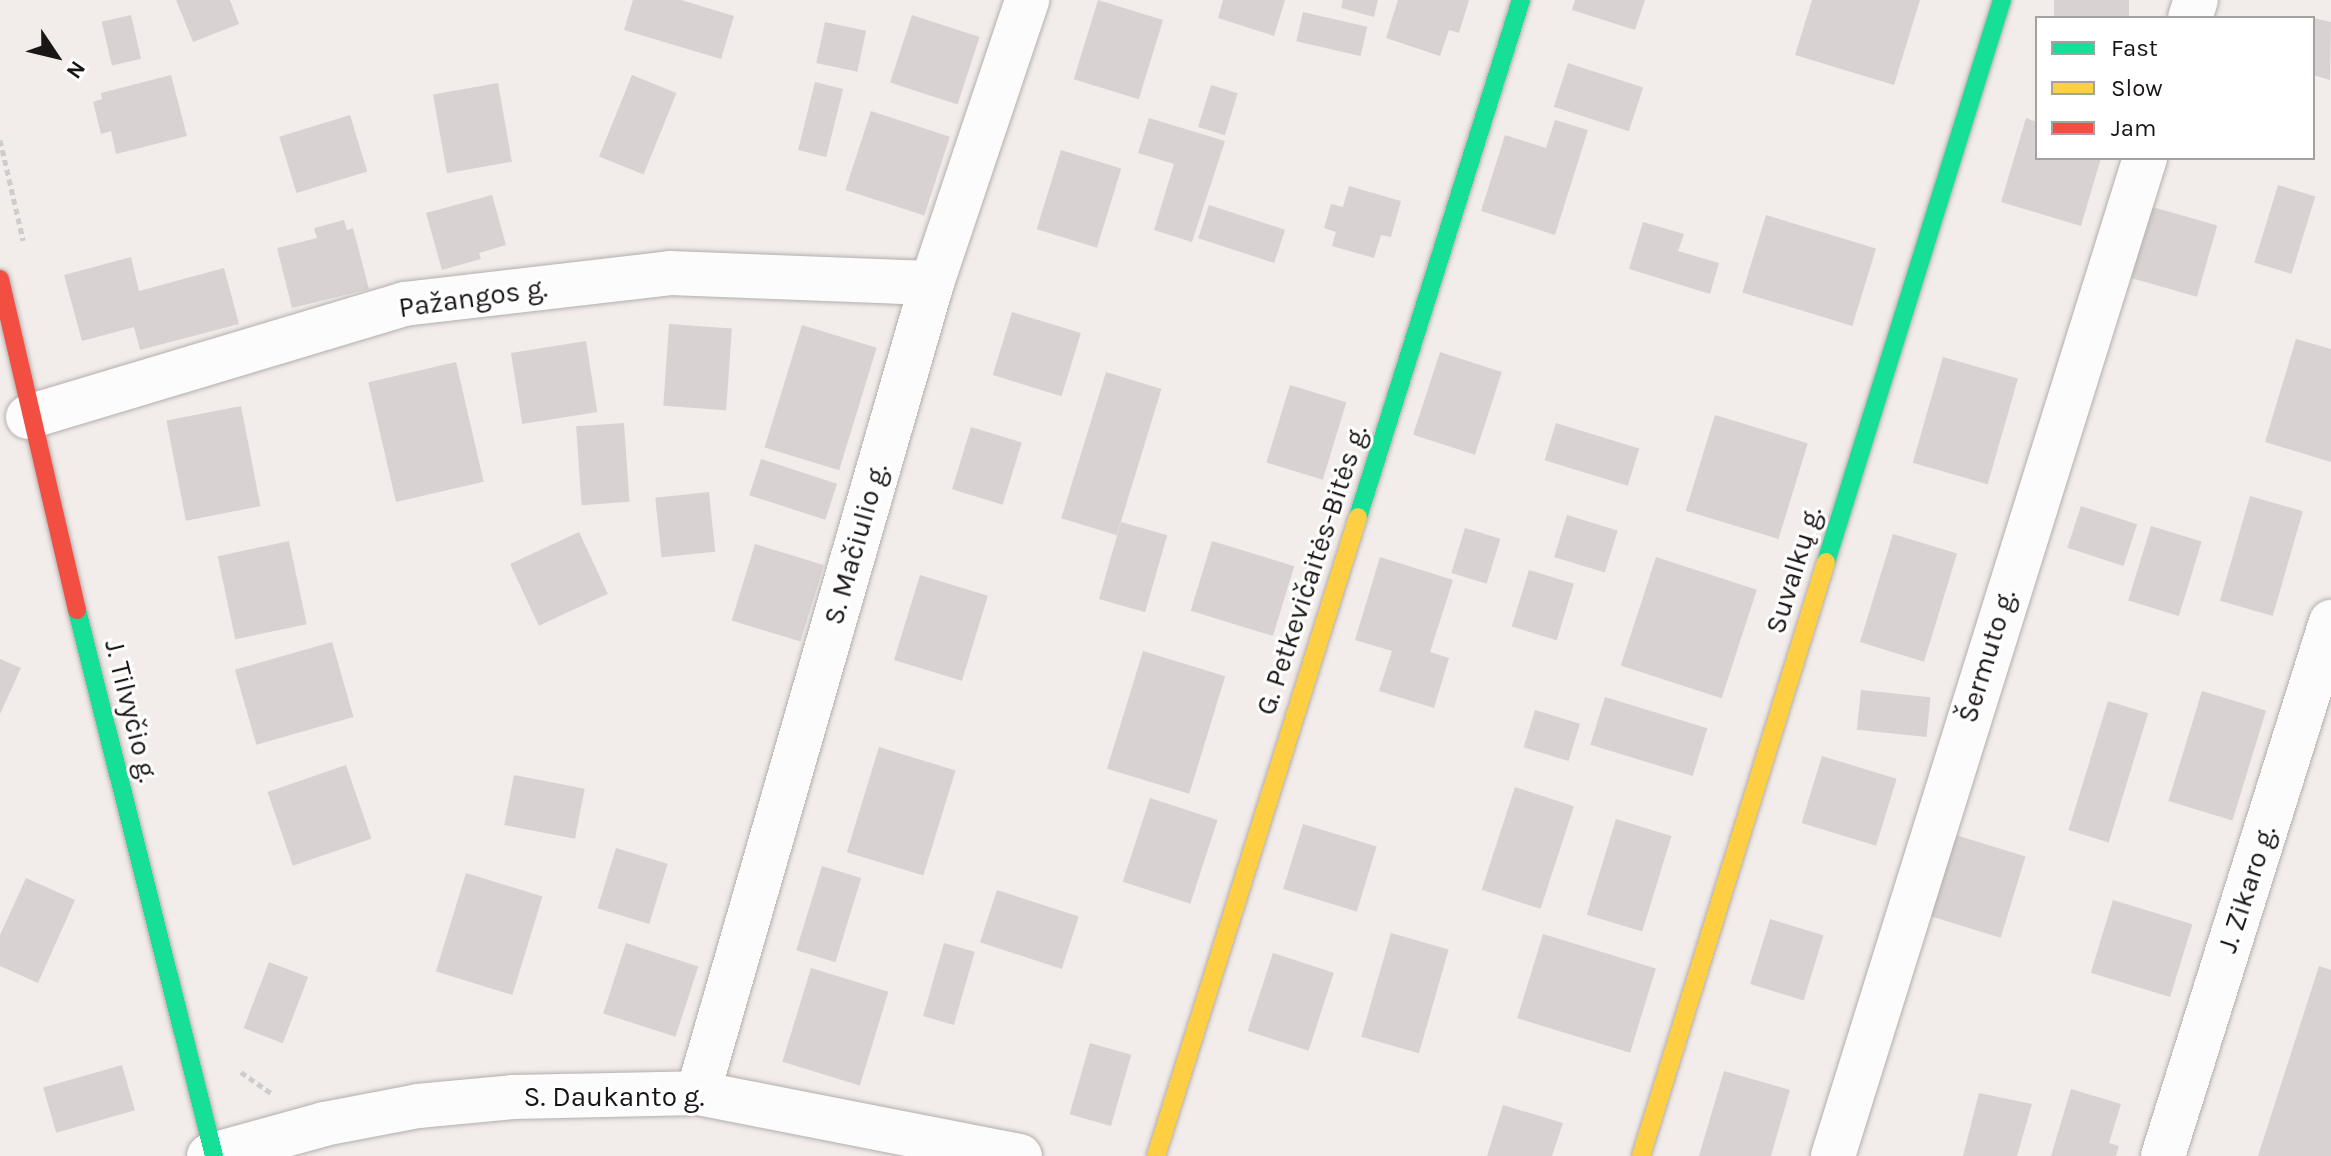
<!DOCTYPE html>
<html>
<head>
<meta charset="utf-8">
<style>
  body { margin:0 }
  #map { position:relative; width:2331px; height:1156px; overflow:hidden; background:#f2ecea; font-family:Karla,sans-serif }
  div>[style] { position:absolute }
  .building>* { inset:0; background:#d8d3d2; transform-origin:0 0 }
  .path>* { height:5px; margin-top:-2.5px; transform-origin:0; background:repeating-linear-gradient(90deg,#cecccc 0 6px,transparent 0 10px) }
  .roads { filter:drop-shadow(0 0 2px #b3afae) drop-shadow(0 0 2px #b3afae) }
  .street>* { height:44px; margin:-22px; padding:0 22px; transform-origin:22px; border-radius:22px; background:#fdfcfc }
  .fast>* { height:18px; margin:-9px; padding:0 9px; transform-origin:9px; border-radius:9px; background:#16e098 }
  .slow>* { height:18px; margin:-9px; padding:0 9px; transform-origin:9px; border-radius:9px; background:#ffcf43 }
  .jam>* { height:18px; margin:-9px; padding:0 9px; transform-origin:9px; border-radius:9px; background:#f24e42 }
  span { translate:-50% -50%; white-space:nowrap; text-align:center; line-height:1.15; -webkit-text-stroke:6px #fff; paint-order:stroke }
  .street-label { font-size:28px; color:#1a1615 }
  .legend { position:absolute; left:2035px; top:16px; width:280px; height:144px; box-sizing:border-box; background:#fff; border:2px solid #a3a2a1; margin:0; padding:10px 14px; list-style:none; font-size:24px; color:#1a1615 }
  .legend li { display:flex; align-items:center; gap:16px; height:40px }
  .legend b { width:40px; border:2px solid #a3a2a1 }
  .north { position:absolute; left:16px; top:16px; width:80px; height:80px; -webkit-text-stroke:6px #fff; paint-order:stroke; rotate:125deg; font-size:22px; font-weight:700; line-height:32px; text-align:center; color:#1a1615 }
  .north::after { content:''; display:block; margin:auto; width:28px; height:36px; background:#1a1615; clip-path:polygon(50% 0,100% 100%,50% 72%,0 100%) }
</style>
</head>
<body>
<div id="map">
  <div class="building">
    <div style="clip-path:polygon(176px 0,230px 0,239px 24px,193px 42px)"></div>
    <div style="clip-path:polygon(633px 0,681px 0,734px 16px,721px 59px,624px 30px)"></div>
    <div style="left:1098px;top:0;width:68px;height:83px;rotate:17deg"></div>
    <div style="clip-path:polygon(1223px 0,1285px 0,1274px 36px,1218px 18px)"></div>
    <div style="clip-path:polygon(1343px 0,1378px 0,1374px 17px,1341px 8px)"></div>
    <div style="clip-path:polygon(1398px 0,1469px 0,1459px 33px,1449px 30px,1440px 56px,1386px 38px)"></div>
    <div style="clip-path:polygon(1575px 0,1645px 0,1635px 30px,1572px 10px)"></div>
    <div style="clip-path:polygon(1812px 0,1920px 0,1894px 85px,1795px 55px)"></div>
    <div style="left:2054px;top:0;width:75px;height:19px"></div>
    <div style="left:1303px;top:12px;width:66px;height:30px;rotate:13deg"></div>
    <div style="left:131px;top:15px;width:45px;height:30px;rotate:77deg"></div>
    <div style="left:912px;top:15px;width:71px;height:71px;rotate:18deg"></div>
    <div style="clip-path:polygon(2313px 18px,2331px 22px,2330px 80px,2313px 75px)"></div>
    <div style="left:825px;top:22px;width:42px;height:42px;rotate:12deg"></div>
    <div style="left:1568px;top:63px;width:79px;height:46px;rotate:18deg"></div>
    <div style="clip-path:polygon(171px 75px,187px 136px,116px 154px,111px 131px,101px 134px,93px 102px,102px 99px,101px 93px)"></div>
    <div style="left:632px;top:75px;width:48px;height:88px;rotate:22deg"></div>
    <div style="left:815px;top:82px;width:29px;height:70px;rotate:14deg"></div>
    <div style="left:498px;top:83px;width:80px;height:66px;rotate:80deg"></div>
    <div style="left:1211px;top:85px;width:28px;height:44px;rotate:17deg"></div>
    <div style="left:871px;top:111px;width:83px;height:83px;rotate:18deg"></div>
    <div style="left:350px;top:115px;width:59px;height:74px;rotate:73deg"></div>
    <div style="clip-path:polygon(1149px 118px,1225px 141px,1192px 242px,1154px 230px,1174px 164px,1138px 153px)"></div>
    <div style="clip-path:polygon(2026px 118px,2037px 122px,2037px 158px,2101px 158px,2081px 226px,2001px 202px)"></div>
    <div style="clip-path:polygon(1555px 120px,1588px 130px,1555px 235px,1481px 211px,1505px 135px,1546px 148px)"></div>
    <div style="left:1061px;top:150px;width:63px;height:83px;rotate:17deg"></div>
    <div style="left:2278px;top:185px;width:39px;height:81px;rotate:17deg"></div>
    <div style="clip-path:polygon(1349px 186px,1401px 201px,1391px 237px,1381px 235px,1374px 258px,1332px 246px,1336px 232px,1324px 228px,1331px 204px,1343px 207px)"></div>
    <div style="clip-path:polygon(492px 195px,506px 245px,479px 253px,481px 259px,442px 270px,426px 213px)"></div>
    <div style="left:1209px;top:205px;width:80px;height:35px;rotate:18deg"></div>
    <div style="left:2149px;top:206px;width:71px;height:74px;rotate:16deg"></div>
    <div style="left:1766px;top:215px;width:115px;height:81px;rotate:17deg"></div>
    <div style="clip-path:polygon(344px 220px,347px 230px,353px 228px,369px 289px,292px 308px,277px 248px,317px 238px,314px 228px)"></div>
    <div style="clip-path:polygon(1643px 222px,1684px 234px,1678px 251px,1719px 263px,1710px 294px,1629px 269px)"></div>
    <div style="clip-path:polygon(131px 257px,139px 291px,224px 268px,239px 324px,140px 350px,134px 327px,82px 341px,64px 275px)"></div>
    <div style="left:1012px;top:312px;width:72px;height:66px;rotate:17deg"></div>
    <div style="left:669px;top:324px;width:63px;height:82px;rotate:4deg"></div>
    <div style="left:802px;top:325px;width:78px;height:128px;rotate:17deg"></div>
    <div style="clip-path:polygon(2296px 339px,2331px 349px,2331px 462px,2265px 442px)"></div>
    <div style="left:586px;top:341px;width:72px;height:76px;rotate:81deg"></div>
    <div style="left:1440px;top:352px;width:65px;height:87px;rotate:18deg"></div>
    <div style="left:1943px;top:357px;width:78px;height:110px;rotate:16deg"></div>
    <div style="left:456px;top:362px;width:123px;height:90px;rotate:77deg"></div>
    <div style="left:1106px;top:372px;width:58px;height:153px;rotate:17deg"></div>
    <div style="left:1290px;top:385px;width:59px;height:81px;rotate:17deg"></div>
    <div style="left:241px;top:406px;width:102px;height:76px;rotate:79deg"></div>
    <div style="left:1715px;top:415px;width:97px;height:100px;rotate:17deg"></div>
    <div style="left:624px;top:423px;width:79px;height:48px;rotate:86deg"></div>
    <div style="left:1556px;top:423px;width:87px;height:39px;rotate:17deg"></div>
    <div style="left:971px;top:427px;width:53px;height:65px;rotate:17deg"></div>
    <div style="left:761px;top:459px;width:80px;height:38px;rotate:18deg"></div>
    <div style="left:709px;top:492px;width:60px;height:54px;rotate:84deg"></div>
    <div style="left:2250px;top:496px;width:55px;height:109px;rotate:16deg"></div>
    <div style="left:2081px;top:506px;width:59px;height:44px;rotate:18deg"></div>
    <div style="left:1567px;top:515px;width:53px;height:44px;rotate:17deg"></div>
    <div style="left:1121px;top:522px;width:48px;height:80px;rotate:16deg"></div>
    <div style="left:2151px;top:526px;width:53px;height:78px;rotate:17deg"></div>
    <div style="left:1465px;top:528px;width:37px;height:47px;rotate:17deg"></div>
    <div style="left:579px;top:532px;width:68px;height:76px;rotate:65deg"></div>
    <div style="left:1893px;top:534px;width:67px;height:113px;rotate:17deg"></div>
    <div style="left:289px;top:541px;width:85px;height:73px;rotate:78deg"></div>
    <div style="left:1212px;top:541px;width:86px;height:73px;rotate:17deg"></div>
    <div style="left:755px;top:544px;width:72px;height:80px;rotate:17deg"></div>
    <div style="clip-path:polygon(1380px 557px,1453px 580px,1430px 652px,1449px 658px,1434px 708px,1379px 691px,1392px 651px,1355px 640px)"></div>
    <div style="left:1656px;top:557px;width:106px;height:114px;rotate:18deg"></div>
    <div style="left:1529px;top:570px;width:47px;height:59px;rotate:17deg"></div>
    <div style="left:920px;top:575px;width:71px;height:89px;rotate:17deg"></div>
    <div style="left:332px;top:642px;width:78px;height:101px;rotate:74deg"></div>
    <div style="left:1143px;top:651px;width:86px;height:123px;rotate:17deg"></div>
    <div style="clip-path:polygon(0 659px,21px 668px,0 714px)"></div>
    <div style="left:1861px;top:690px;width:70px;height:40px;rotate:6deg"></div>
    <div style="left:2202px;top:691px;width:67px;height:115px;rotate:17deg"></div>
    <div style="left:1605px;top:697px;width:107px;height:50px;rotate:17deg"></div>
    <div style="left:2108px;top:701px;width:42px;height:135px;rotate:17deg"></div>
    <div style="left:1535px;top:710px;width:47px;height:39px;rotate:17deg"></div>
    <div style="left:879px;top:747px;width:80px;height:110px;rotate:17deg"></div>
    <div style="left:1822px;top:756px;width:78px;height:70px;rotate:17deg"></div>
    <div style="left:346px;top:765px;width:78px;height:83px;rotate:71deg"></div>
    <div style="left:514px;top:775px;width:72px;height:51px;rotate:11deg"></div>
    <div style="left:1515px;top:787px;width:62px;height:108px;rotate:18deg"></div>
    <div style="left:1150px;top:798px;width:71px;height:88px;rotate:18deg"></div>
    <div style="left:1616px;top:819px;width:58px;height:100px;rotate:17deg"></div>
    <div style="left:1303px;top:824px;width:77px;height:68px;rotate:17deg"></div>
    <div style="left:1949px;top:833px;width:80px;height:85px;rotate:17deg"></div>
    <div style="left:616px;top:848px;width:54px;height:63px;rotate:17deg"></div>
    <div style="left:822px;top:866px;width:41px;height:88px;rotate:17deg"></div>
    <div style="left:466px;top:873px;width:80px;height:103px;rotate:17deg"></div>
    <div style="clip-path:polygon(26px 878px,75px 900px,38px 983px,0 966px,0 935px)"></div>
    <div style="left:997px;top:890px;width:86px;height:55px;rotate:18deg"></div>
    <div style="left:2113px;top:900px;width:83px;height:76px;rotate:17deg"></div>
    <div style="left:1770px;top:919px;width:56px;height:68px;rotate:17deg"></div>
    <div style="left:1391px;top:933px;width:60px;height:108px;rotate:16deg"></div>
    <div style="left:1543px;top:934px;width:118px;height:88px;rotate:17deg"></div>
    <div style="left:626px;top:943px;width:76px;height:74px;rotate:18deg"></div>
    <div style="left:944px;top:943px;width:32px;height:76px;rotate:16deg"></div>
    <div style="left:1273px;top:953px;width:64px;height:82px;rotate:18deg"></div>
    <div style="left:269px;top:962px;width:42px;height:71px;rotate:21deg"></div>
    <div style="clip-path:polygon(2319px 966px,2331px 970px,2331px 1156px,2258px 1156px)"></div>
    <div style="left:811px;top:968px;width:81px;height:98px;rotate:17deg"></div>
    <div style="left:1090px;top:1043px;width:43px;height:74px;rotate:16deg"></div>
    <div style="left:122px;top:1065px;width:47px;height:82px;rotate:74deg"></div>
    <div style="clip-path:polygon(1724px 1071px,1790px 1090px,1771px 1156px,1699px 1156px)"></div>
    <div style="clip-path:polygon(2071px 1089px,2121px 1104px,2109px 1143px,2119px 1146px,2116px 1156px,2051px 1156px)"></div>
    <div style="clip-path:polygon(1979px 1093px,2032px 1104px,2017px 1156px,1963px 1156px)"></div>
    <div style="clip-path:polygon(1503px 1105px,1563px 1123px,1552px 1156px,1487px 1156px)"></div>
  </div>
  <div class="path">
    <div style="left:0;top:140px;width:103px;rotate:77deg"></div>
    <div style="left:241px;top:1072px;width:37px;rotate:35deg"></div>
  </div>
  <div class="roads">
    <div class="street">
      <div style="left:2190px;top:18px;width:19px;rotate:-72deg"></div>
      <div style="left:28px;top:417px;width:393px;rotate:-16.7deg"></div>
      <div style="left:404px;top:304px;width:268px;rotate:-6.6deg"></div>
      <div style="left:670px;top:273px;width:262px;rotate:2.2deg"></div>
      <div style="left:698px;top:1093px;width:843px;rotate:-73.89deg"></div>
      <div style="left:932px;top:283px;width:299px;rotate:-71.4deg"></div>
      <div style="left:209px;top:1156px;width:119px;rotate:-15.5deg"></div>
      <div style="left:324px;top:1124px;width:96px;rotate:-10.8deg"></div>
      <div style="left:418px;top:1106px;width:95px;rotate:-5.4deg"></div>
      <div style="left:513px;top:1097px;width:185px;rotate:-1.2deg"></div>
      <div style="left:698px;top:1093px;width:328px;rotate:11.1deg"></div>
      <div style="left:1833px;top:1156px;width:1046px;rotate:-72.64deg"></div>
      <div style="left:2163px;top:1156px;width:560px;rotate:-72.54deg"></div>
    </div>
    <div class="fast">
      <div style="left:1358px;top:517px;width:542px;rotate:-72.5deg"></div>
      <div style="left:1826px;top:562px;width:589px;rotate:-72.61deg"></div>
      <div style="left:77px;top:610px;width:563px;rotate:75.91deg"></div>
    </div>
    <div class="slow">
      <div style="left:1156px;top:1156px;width:670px;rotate:-72.46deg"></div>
      <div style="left:1641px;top:1156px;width:622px;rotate:-72.7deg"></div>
    </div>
    <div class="jam">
      <div style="left:0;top:279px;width:340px;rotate:76.9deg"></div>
    </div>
  </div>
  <div class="street-label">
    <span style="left:473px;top:298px;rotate:-8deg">Pažangos g.</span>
    <span style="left:856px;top:544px;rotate:-74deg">S. Mačiulio g.</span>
    <span style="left:1312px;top:570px;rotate:-72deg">G. Petkevičaitės-Bitės g.</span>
    <span style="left:1794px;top:570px;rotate:-73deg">Suvalkų g.</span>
    <span style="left:1987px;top:656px;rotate:-73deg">Šermuto g.</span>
    <span style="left:131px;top:711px;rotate:76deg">J. Tilvyčio g.</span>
    <span style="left:2247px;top:889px;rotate:-72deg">J. Zikaro g.</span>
    <span style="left:614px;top:1097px">S. Daukanto g.</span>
  </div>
  <ul class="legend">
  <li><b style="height:10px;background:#16e098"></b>Fast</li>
  <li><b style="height:10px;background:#ffcf43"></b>Slow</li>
  <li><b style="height:10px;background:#f24e42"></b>Jam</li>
  </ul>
  <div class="north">N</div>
</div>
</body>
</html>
